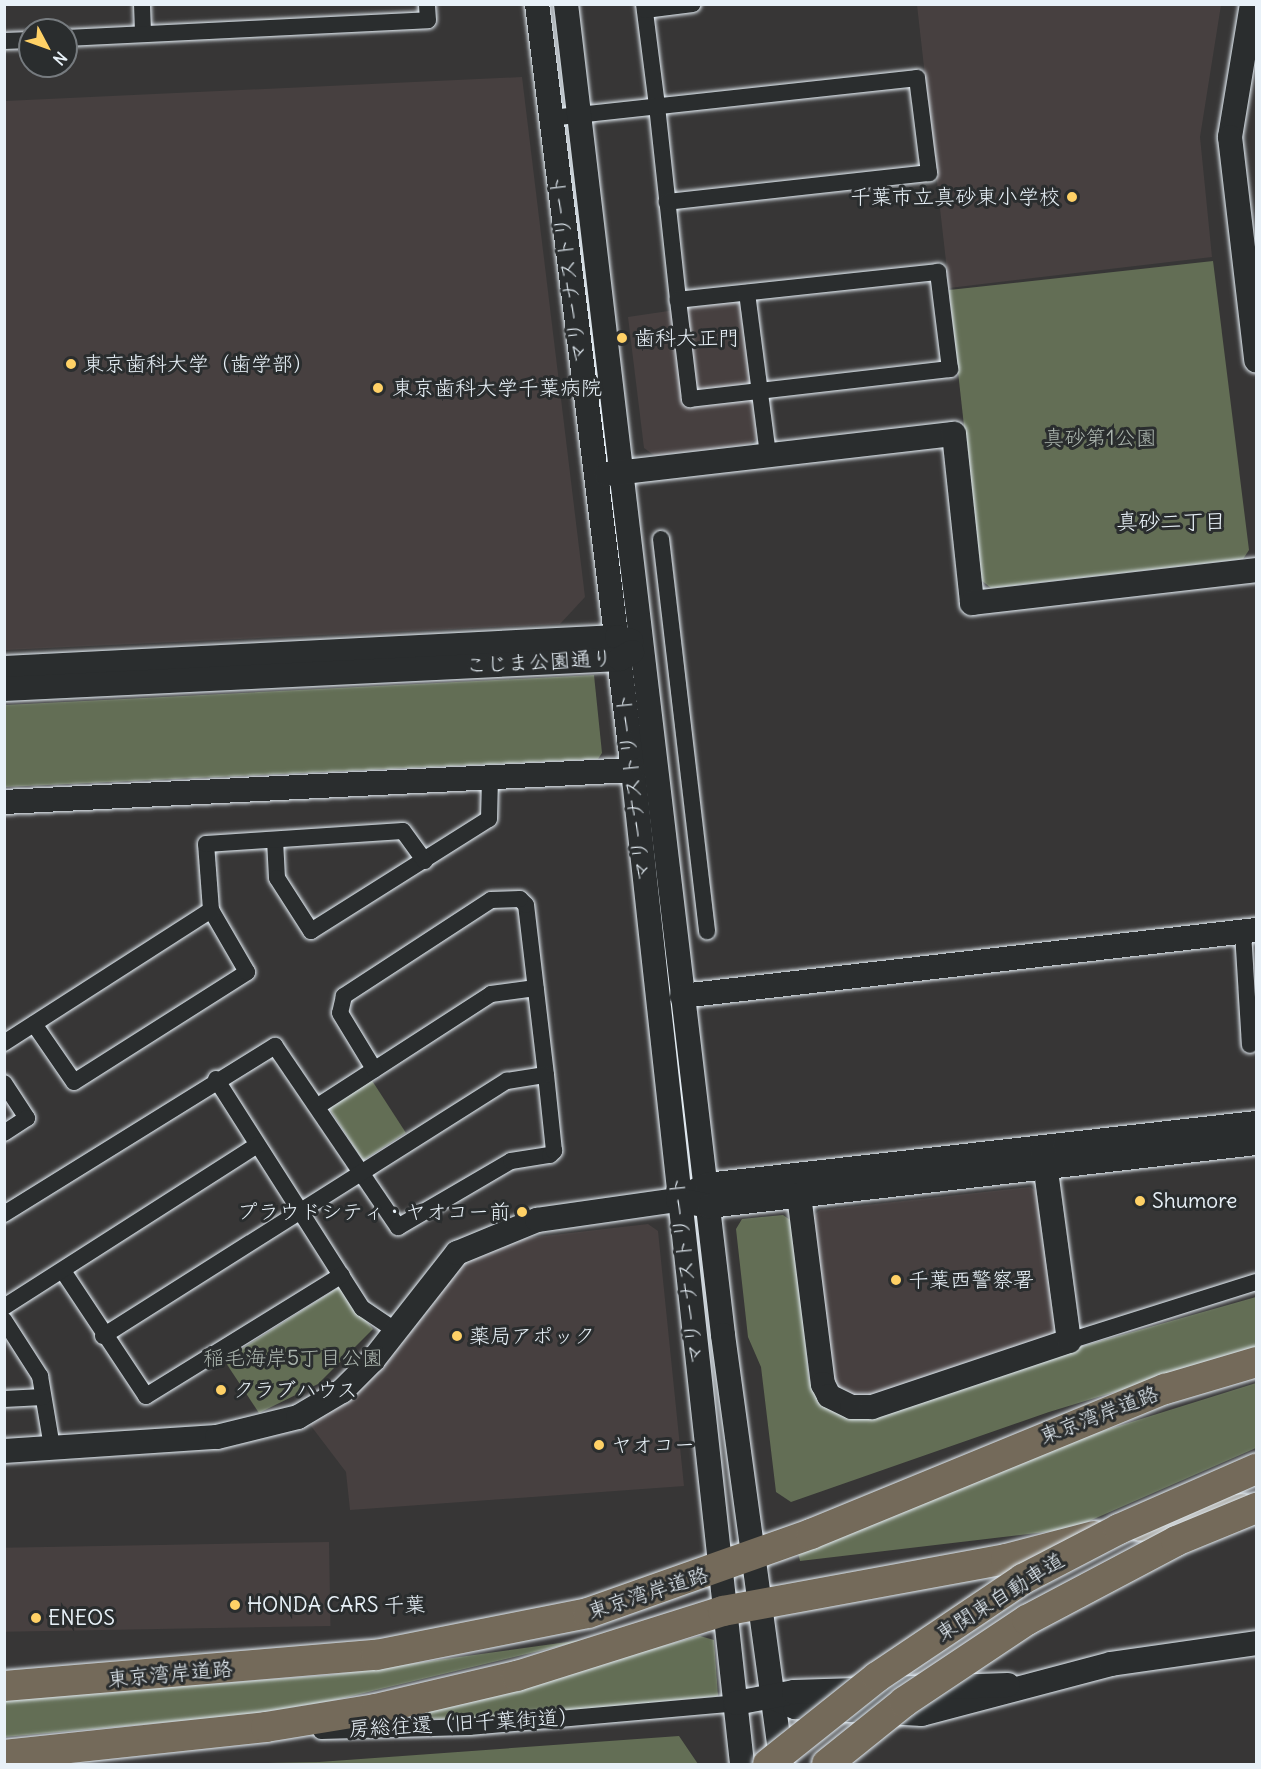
<!DOCTYPE html>
<html>
<head>
<meta charset="utf-8">
<style>
  body { margin:0 }
  #map { position:relative; width:1261px; height:1769px; overflow:hidden; background:#373636; font-family:Delius,"Klee One",sans-serif }
  div>[style] { position:absolute }
  .built>* { inset:0; background:#474040; transform-origin:0 0 }
  .green>* { inset:0; background:#636e55; transform-origin:0 0 }
  .roads { filter:drop-shadow(0 0 2px #e8f1f8) drop-shadow(0 0 2px #e8f1f8) }
  .street>* { height:16px; margin:-8px; padding:0 8px; transform-origin:8px; border-radius:8px; background:#2a2d2e }
  .secondary>* { height:24px; margin:-12px; padding:0 12px; transform-origin:12px; border-radius:12px; background:#2a2d2e }
  .highway>* { height:30px; margin:-15px; padding:0 15px; transform-origin:15px; border-radius:15px; background:#746a5a }
  .bridges { filter:drop-shadow(0 0 2px #e8f1f8) drop-shadow(0 0 2px #e8f1f8) }
  .highway-bridge>* { height:30px; margin:-15px; padding:0 15px; transform-origin:15px; border-radius:15px; background:#746a5a }
  .dots>* { width:16px; height:16px; translate:-50% -50%; box-sizing:border-box; border:3px solid #2a2d2e; border-radius:50% }
  span { translate:-50% -50%; white-space:nowrap; text-align:center; line-height:1.15; -webkit-text-stroke:6px #2a2d2e; paint-order:stroke }
  .poi-label { font-size:21px; color:#e8f1f8 }
  .right { translate:-100% -50%; text-align:right }
  .left { translate:0 -50%; text-align:left }
  .street-label { font-size:21px; color:#e8f1f8 }
  .park-label { font-size:21px; color:#acb6af }
  .neighbourhood-label { font-size:22px; color:#e8f1f8 }
  .frame { position:absolute; inset:0; border:6px solid #e8f1f8; pointer-events:none }
  .north { position:absolute; left:18px; top:18px; width:60px; height:60px; box-sizing:border-box; background:#2a2d2e; border:2px solid #767b7f; border-radius:50%; rotate:131deg; font-size:16px; font-weight:700; line-height:24px; text-align:center; color:#e8f1f8 }
  .north::after { content:''; display:block; margin:auto; width:21px; height:27px; background:#ffd166; clip-path:polygon(50% 0,100% 100%,50% 72%,0 100%) }
</style>
</head>
<body>
<div id="map">
  <div class="built">
    <div style="clip-path:polygon(917px 5px,1221px 5px,1200px 137px,1212px 257px,949px 288px)"></div>
    <div style="clip-path:polygon(522px 77px,585px 597px,560px 624px,5px 650px,5px 101px)"></div>
    <div style="clip-path:polygon(736px 301px,741px 306px,757px 438px,750px 444px,655px 456px,644px 448px,628px 317px)"></div>
    <div style="clip-path:polygon(1030px 1187px,1040px 1193px,1056px 1326px,1049px 1338px,879px 1396px,857px 1398px,843px 1391px,832px 1378px,810px 1219px,820px 1210px)"></div>
    <div style="clip-path:polygon(648px 1224px,658px 1231px,684px 1486px,350px 1510px,346px 1472px,308px 1422px,456px 1267px,509px 1240px)"></div>
    <div style="left:329px;top:1542px;width:84px;height:325px;rotate:89deg"></div>
  </div>
  <div class="green">
    <div style="clip-path:polygon(1213px 261px,1249px 550px,1243px 559px,991px 588px,981px 580px,949px 290px)"></div>
    <div style="clip-path:polygon(594px 675px,602px 753px,598px 759px,5px 787px,5px 705px)"></div>
    <div style="left:371px;top:1079px;width:64px;height:51px;rotate:57deg"></div>
    <div style="clip-path:polygon(783px 1215px,793px 1222px,809px 1379px,831px 1406px,1072px 1349px,1256px 1297px,1256px 1349px,1049px 1412px,791px 1502px,776px 1492px,761px 1367px,748px 1337px,736px 1229px,742px 1219px)"></div>
    <div style="clip-path:polygon(339px 1287px,373px 1329px,318px 1384px,259px 1413px,224px 1360px)"></div>
    <div style="clip-path:polygon(1256px 1383px,1256px 1448px,1071px 1529px,800px 1561px,798px 1553px,1077px 1439px)"></div>
    <div style="clip-path:polygon(700px 1636px,714px 1640px,718px 1696px,481px 1720px,413px 1718px,414px 1711px)"></div>
    <div style="clip-path:polygon(589px 1639px,331px 1701px,246px 1715px,5px 1737px,5px 1699px,329px 1675px)"></div>
    <div style="clip-path:polygon(679px 1736px,698px 1764px,212px 1764px,319px 1762px)"></div>
  </div>
  <div class="roads">
    <div class="street">
      <div style="left:142px;top:4px;width:30px;rotate:88deg"></div>
      <div style="left:644px;top:4px;width:103px;rotate:82.7deg"></div>
      <div style="left:657px;top:106px;width:195px;rotate:83.8deg"></div>
      <div style="left:678px;top:300px;width:100px;rotate:83.1deg"></div>
      <div style="left:690px;top:399px;width:262px;rotate:-6.6deg"></div>
      <div style="left:950px;top:369px;width:98px;rotate:-97.1deg"></div>
      <div style="left:938px;top:272px;width:262px;rotate:173.9deg"></div>
      <div style="left:645px;top:10px;width:48px;rotate:-7.1deg"></div>
      <div style="left:66px;top:38px;width:362px;rotate:-2.8deg"></div>
      <div style="left:428px;top:20px;width:16px;rotate:-94deg"></div>
      <div style="left:4px;top:41px;width:26px;rotate:-2deg"></div>
      <div style="left:550px;top:118px;width:369px;rotate:-6.2deg"></div>
      <div style="left:917px;top:78px;width:96px;rotate:82.8deg"></div>
      <div style="left:929px;top:173px;width:264px;rotate:173.7deg"></div>
      <div style="left:747px;top:293px;width:163px;rotate:82.6deg"></div>
      <div style="left:661px;top:539px;width:395px;rotate:83.3deg"></div>
      <div style="left:275px;top:840px;width:38px;rotate:87deg"></div>
      <div style="left:277px;top:878px;width:63px;rotate:57.3deg"></div>
      <div style="left:311px;top:931px;width:210px;rotate:-32.2deg"></div>
      <div style="left:489px;top:819px;width:42px;rotate:-88.6deg"></div>
      <div style="left:1243px;top:932px;width:113px;rotate:86.5deg"></div>
      <div style="left:34px;top:1024px;width:70px;rotate:55.4deg"></div>
      <div style="left:74px;top:1082px;width:205px;rotate:-32.4deg"></div>
      <div style="left:247px;top:972px;width:72px;rotate:-120.1deg"></div>
      <div style="left:211px;top:910px;width:66px;rotate:-94.3deg"></div>
      <div style="left:206px;top:844px;width:197px;rotate:-3.8deg"></div>
      <div style="left:403px;top:831px;width:37px;rotate:54deg"></div>
      <div style="left:4px;top:1043px;width:246px;rotate:-32.7deg"></div>
      <div style="left:216px;top:1079px;width:272px;rotate:57.5deg"></div>
      <div style="left:362px;top:1308px;width:37px;rotate:34deg"></div>
      <div style="left:4px;top:1083px;width:42px;rotate:56.7deg"></div>
      <div style="left:27px;top:1118px;width:27px;rotate:147deg"></div>
      <div style="left:318px;top:1106px;width:206px;rotate:-32.9deg"></div>
      <div style="left:491px;top:994px;width:45px;rotate:-7.6deg"></div>
      <div style="left:4px;top:1214px;width:319px;rotate:-31.8deg"></div>
      <div style="left:275px;top:1046px;width:219px;rotate:55.8deg"></div>
      <div style="left:398px;top:1227px;width:131px;rotate:-30.3deg"></div>
      <div style="left:511px;top:1161px;width:39px;rotate:-9deg"></div>
      <div style="left:550px;top:1155px;width:6px;rotate:-45deg"></div>
      <div style="left:554px;top:1151px;width:76px;rotate:-96deg"></div>
      <div style="left:546px;top:1075px;width:171px;rotate:-96.7deg"></div>
      <div style="left:526px;top:905px;width:8px;rotate:-135deg"></div>
      <div style="left:520px;top:899px;width:29px;rotate:178deg"></div>
      <div style="left:491px;top:900px;width:176px;rotate:146.9deg"></div>
      <div style="left:344px;top:996px;width:17px;rotate:103deg"></div>
      <div style="left:340px;top:1013px;width:66px;rotate:58.7deg"></div>
      <div style="left:63px;top:1271px;width:150px;rotate:56.4deg"></div>
      <div style="left:146px;top:1396px;width:230px;rotate:-31.7deg"></div>
      <div style="left:4px;top:1307px;width:300px;rotate:-32.6deg"></div>
      <div style="left:4px;top:1320px;width:67px;rotate:57.3deg"></div>
      <div style="left:40px;top:1376px;width:72px;rotate:80.4deg"></div>
      <div style="left:103px;top:1336px;width:478px;rotate:-32.3deg"></div>
      <div style="left:507px;top:1081px;width:39px;rotate:-9deg"></div>
      <div style="left:1069px;top:1341px;width:196px;rotate:-17.5deg"></div>
      <div style="left:4px;top:1399px;width:39px;rotate:-3deg"></div>
      <div style="left:321px;top:1731px;width:148px;rotate:-1.5deg"></div>
      <div style="left:469px;top:1727px;width:268px;rotate:-5.1deg"></div>
    </div>
    <div class="secondary">
      <div style="left:537px;top:4px;width:772px;rotate:82.86deg"></div>
      <div style="left:633px;top:770px;width:1000px;rotate:83.74deg"></div>
      <div style="left:566px;top:4px;width:1340px;rotate:83.27deg"></div>
      <div style="left:723px;top:1335px;width:433px;rotate:82.2deg"></div>
      <div style="left:1252px;top:4px;width:135px;rotate:99.4deg"></div>
      <div style="left:1230px;top:137px;width:225px;rotate:83.3deg"></div>
      <div style="left:607px;top:474px;width:349px;rotate:-6.6deg"></div>
      <div style="left:954px;top:434px;width:170px;rotate:83.9deg"></div>
      <div style="left:972px;top:603px;width:286px;rotate:-6.6deg"></div>
      <div style="left:4px;top:668px;width:614px;rotate:-2.9deg"></div>
      <div style="left:617px;top:637px;width:15px;rotate:16deg"></div>
      <div style="left:4px;top:689px;width:617px;rotate:-2.79deg"></div>
      <div style="left:620px;top:659px;width:14px;rotate:-30deg"></div>
      <div style="left:4px;top:802px;width:630px;rotate:-2.91deg"></div>
      <div style="left:682px;top:996px;width:578px;rotate:-6.56deg"></div>
      <div style="left:693px;top:1192px;width:16px;rotate:-27deg"></div>
      <div style="left:707px;top:1185px;width:552px;rotate:-6.44deg"></div>
      <div style="left:799px;top:1195px;width:191px;rotate:82.8deg"></div>
      <div style="left:823px;top:1384px;width:13px;rotate:63deg"></div>
      <div style="left:829px;top:1396px;width:25px;rotate:26deg"></div>
      <div style="left:852px;top:1407px;width:20px"></div>
      <div style="left:872px;top:1407px;width:208px;rotate:-18.5deg"></div>
      <div style="left:1069px;top:1341px;width:195px;rotate:-97.7deg"></div>
      <div style="left:4px;top:1451px;width:213px;rotate:-3.8deg"></div>
      <div style="left:217px;top:1437px;width:83px;rotate:-13.9deg"></div>
      <div style="left:298px;top:1417px;width:51px;rotate:-30.6deg"></div>
      <div style="left:342px;top:1391px;width:44px;rotate:-45deg"></div>
      <div style="left:373px;top:1360px;width:136px;rotate:-51.9deg"></div>
      <div style="left:457px;top:1253px;width:87px;rotate:-22.4deg"></div>
      <div style="left:537px;top:1220px;width:142px;rotate:-8.1deg"></div>
      <div style="left:678px;top:1200px;width:32px;rotate:11deg"></div>
      <div style="left:709px;top:1206px;width:551px;rotate:-6.57deg"></div>
      <div style="left:776px;top:1699px;width:21px;rotate:23deg"></div>
      <div style="left:795px;top:1707px;width:127px;rotate:3.2deg"></div>
      <div style="left:922px;top:1714px;width:196px;rotate:-14.8deg"></div>
      <div style="left:1111px;top:1664px;width:147px;rotate:-8.2deg"></div>
      <div style="left:736px;top:1703px;width:59px;rotate:-10.7deg"></div>
      <div style="left:794px;top:1692px;width:214px;rotate:-1.9deg"></div>
    </div>
    <div class="highway">
      <div style="left:1141px;top:1526px;width:102px;rotate:-9.6deg"></div>
      <div style="left:4px;top:1686px;width:373px;rotate:-4.8deg"></div>
      <div style="left:376px;top:1655px;width:216px;rotate:-11.2deg"></div>
      <div style="left:588px;top:1613px;width:237px;rotate:-19.5deg"></div>
      <div style="left:811px;top:1534px;width:383px;rotate:-22.3deg"></div>
      <div style="left:1165px;top:1389px;width:95px;rotate:-16.5deg"></div>
      <div style="left:4px;top:1755px;width:263px;rotate:-6.1deg"></div>
      <div style="left:266px;top:1727px;width:111px;rotate:-9.3deg"></div>
      <div style="left:376px;top:1709px;width:145px;rotate:-13.2deg"></div>
      <div style="left:517px;top:1676px;width:216px;rotate:-17.5deg"></div>
      <div style="left:723px;top:1611px;width:288px;rotate:-10.4deg"></div>
      <div style="left:1006px;top:1559px;width:91px;rotate:-14.6deg"></div>
    </div>
  </div>
  <div class="bridges">
    <div class="highway-bridge">
      <div style="left:768px;top:1764px;width:139px;rotate:-38.6deg"></div>
      <div style="left:877px;top:1677px;width:176px;rotate:-33.9deg"></div>
      <div style="left:1023px;top:1579px;width:108px;rotate:-27.5deg"></div>
      <div style="left:1119px;top:1529px;width:150px;rotate:-23.7deg"></div>
      <div style="left:827px;top:1764px;width:99px;rotate:-38.8deg"></div>
      <div style="left:904px;top:1702px;width:148px;rotate:-33.7deg"></div>
      <div style="left:1027px;top:1620px;width:169px;rotate:-27.9deg"></div>
      <div style="left:1176px;top:1541px;width:87px;rotate:-22.4deg"></div>
    </div>
  </div>
  <div class="dots">
    <div style="left:1072px;top:197px;background:#ffd166"></div>
    <div style="left:622px;top:338px;background:#ffd166"></div>
    <div style="left:71px;top:364px;background:#ffd166"></div>
    <div style="left:378px;top:388px;background:#ffd166"></div>
    <div style="left:1140px;top:1201px;background:#ffd166"></div>
    <div style="left:522px;top:1212px;background:#ffd166"></div>
    <div style="left:896px;top:1280px;background:#ffd166"></div>
    <div style="left:457px;top:1336px;background:#ffd166"></div>
    <div style="left:221px;top:1390px;background:#ffd166"></div>
    <div style="left:599px;top:1445px;background:#ffd166"></div>
    <div style="left:235px;top:1605px;background:#ffd166"></div>
    <div style="left:36px;top:1618px;background:#ffd166"></div>
  </div>
  <div class="poi-label">
    <span class="right" style="left:1060px;top:197px">千葉市立真砂東小学校</span>
    <span class="left" style="left:634px;top:338px">歯科大正門</span>
    <span class="left" style="left:83px;top:364px">東京歯科大学（歯学部）</span>
    <span class="left" style="left:392px;top:388px">東京歯科大学千葉病院</span>
    <span class="left" style="left:1152px;top:1201px">Shumore</span>
    <span class="right" style="left:510px;top:1212px">プラウドシティ・ヤオコー前</span>
    <span class="left" style="left:908px;top:1280px">千葉西警察署</span>
    <span class="left" style="left:469px;top:1336px">薬局アポック</span>
    <span class="left" style="left:233px;top:1390px">クラブハウス</span>
    <span class="left" style="left:611px;top:1445px">ヤオコー</span>
    <span class="left" style="left:247px;top:1605px">HONDA CARS 千葉</span>
    <span class="left" style="left:48px;top:1618px">ENEOS</span>
  </div>
  <div class="street-label">
    <span style="left:568px;top:269px;rotate:-97deg">マリーナストリート</span>
    <span style="left:539px;top:662px;rotate:-3deg">こじま公園通り</span>
    <span style="left:633px;top:787px;rotate:-96deg">マリーナストリート</span>
    <span style="left:686px;top:1270px;rotate:-96deg">マリーナストリート</span>
    <span style="left:1099px;top:1415px;rotate:-21deg">東京湾岸道路</span>
    <span style="left:648px;top:1593px;rotate:-18deg">東京湾岸道路</span>
    <span style="left:1000px;top:1597px;rotate:-32deg">東関東自動車道</span>
    <span style="left:170px;top:1674px;rotate:-5deg">東京湾岸道路</span>
    <span style="left:464px;top:1723px;rotate:-3deg">房総往還（旧千葉街道）</span>
  </div>
  <div class="park-label">
    <span style="left:1100px;top:438px">真砂第1公園</span>
    <span style="left:293px;top:1358px">稲毛海岸5丁目公園</span>
  </div>
  <div class="neighbourhood-label">
    <span style="left:1171px;top:522px">真砂二丁目</span>
  </div>
  <div class="frame"></div>
  <div class="north">N</div>
</div>
</body>
</html>
